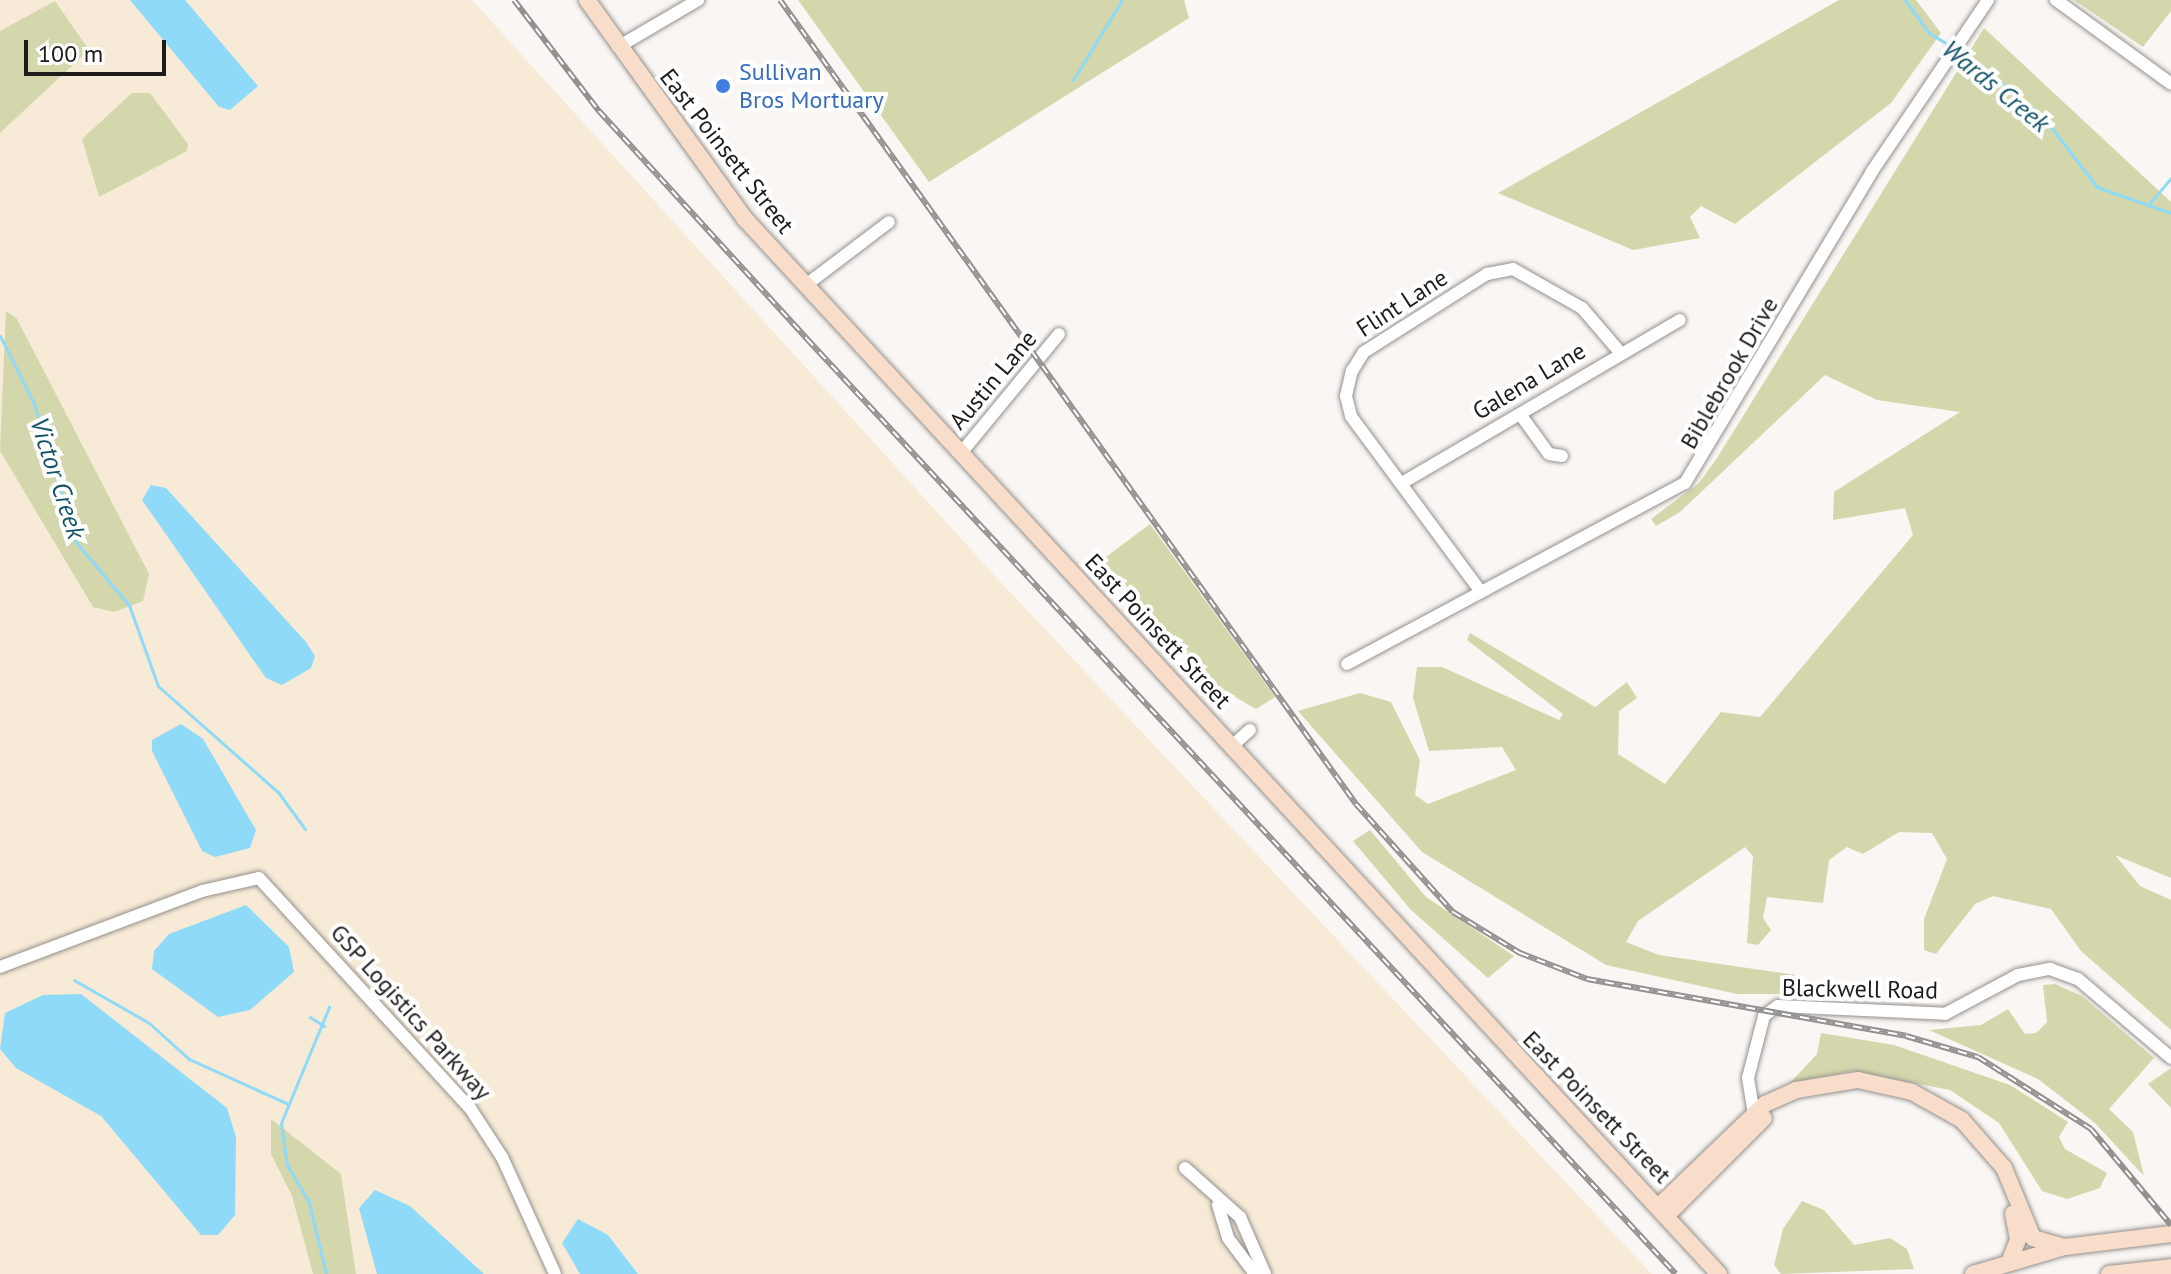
<!DOCTYPE html>
<html>
<head>
<meta charset="utf-8">
<style>
  body { margin:0 }
  #map { position:relative; width:2171px; height:1274px; overflow:hidden; background:#faf6f3; font-family:"PT Sans",sans-serif }
  div>[style] { position:absolute }
  .industrial>* { inset:0; background:#f7ebd7 }
  .green>* { inset:0; background:#d4d7ac }
  .water>* { inset:0; background:#8edaf8 }
  .stream>* { height:3px; margin:-1.5px; padding:0 1.5px; transform-origin:1.5px; border-radius:1.5px; background:#8edaf8 }
  .roads { filter:drop-shadow(0 0 2px #94908d) drop-shadow(0 0 2px #94908d) }
  .minor>* { height:12px; margin:-6px; padding:0 6px; transform-origin:6px; border-radius:6px; background:#fff }
  .major>* { height:16px; margin:-8px; padding:0 8px; transform-origin:8px; border-radius:8px; background:#f8deca }
  .rail>* { height:6px; margin-top:-3px; transform-origin:0; background:repeating-linear-gradient(90deg,#fff 0 9px,#93908e 0 18px); box-sizing:border-box; border-block:2px solid #93908e }
  .dots>* { width:22px; height:22px; translate:-50% -50%; box-sizing:border-box; border:4px solid #fff; border-radius:50% }
  span { translate:-50% -50%; white-space:nowrap; text-align:center; line-height:1.15; -webkit-text-stroke:8px #fff; paint-order:stroke }
  .shop-label { font-size:24px; color:#366cbe }
  .left { translate:0 -50%; text-align:left }
  .street-label { font-size:24px; color:#1e1c1b }
  .water-label { font-size:26px; color:#135267; font-style:italic }
  .scale { position:absolute; left:24px; top:40px; width:142px; height:36px; box-sizing:border-box; border:4px solid #1e1c1b; border-top:0; padding-left:10px; font-size:24px; line-height:28px; white-space:nowrap; color:#1e1c1b; -webkit-text-stroke:6px #fff; paint-order:stroke }
</style>
</head>
<body>
<div id="map">
  <div class="industrial">
    <div style="clip-path:polygon(0 0,472px 0,996px 577px,1652px 1274px,0 1274px)"></div>
  </div>
  <div class="green">
    <div style="clip-path:polygon(798px 0,1184px 0,1189px 18px,929px 182px)"></div>
    <div style="clip-path:polygon(1839px 0,1916px 0,1941px 33px,1891px 103px,1735px 224px,1701px 206px,1690px 217px,1700px 238px,1633px 250px,1498px 193px)"></div>
    <div style="clip-path:polygon(2074px 0,2171px 0,2171px 11px,2143px 47px)"></div>
    <div style="clip-path:polygon(55px 1px,89px 50px,0 133px,0 31px)"></div>
    <div style="clip-path:polygon(1984px 28px,2171px 202px,2171px 878px,2115px 855px,2140px 886px,2171px 900px,2171px 1030px,2081px 951px,2051px 909px,1993px 896px,1975px 904px,1936px 954px,1924px 950px,1924px 919px,1947px 859px,1932px 833px,1899px 832px,1863px 854px,1847px 847px,1829px 860px,1823px 903px,1767px 897px,1763px 918px,1771px 930px,1758px 945px,1747px 943px,1753px 856px,1745px 847px,1638px 921px,1626px 942px,1659px 955px,1796px 975px,1794px 994px,1737px 994px,1606px 965px,1422px 852px,1298px 711px,1360px 693px,1391px 702px,1420px 760px,1415px 795px,1428px 804px,1516px 770px,1502px 747px,1429px 751px,1413px 698px,1417px 667px,1442px 667px,1559px 720px,1563px 714px,1467px 640px,1470px 633px,1595px 707px,1627px 682px,1637px 698px,1619px 711px,1618px 754px,1665px 784px,1721px 712px,1760px 717px,1913px 535px,1905px 508px,1833px 520px,1834px 492px,1960px 412px,1877px 400px,1825px 375px,1680px 512px,1656px 526px,1651px 519px,1699px 483px,1717px 458px)"></div>
    <div style="clip-path:polygon(132px 93px,150px 93px,188px 144px,187px 151px,99px 197px,82px 139px)"></div>
    <div style="clip-path:polygon(6px 311px,17px 319px,149px 574px,143px 601px,114px 612px,93px 607px,0 451px)"></div>
    <div style="clip-path:polygon(1150px 524px,1275px 697px,1256px 709px,1213px 684px,1102px 560px)"></div>
    <div style="clip-path:polygon(1370px 830px,1426px 897px,1514px 956px,1488px 978px,1411px 910px,1353px 841px)"></div>
    <div style="clip-path:polygon(2055px 984px,2082px 996px,2154px 1058px,2109px 1109px,2133px 1132px,2144px 1176px,2095px 1123px,2038px 1079px,1929px 1030px,1981px 1025px,2008px 1009px,2025px 1034px,2036px 1033px,2047px 1022px,2043px 985px)"></div>
    <div style="clip-path:polygon(1821px 1033px,1894px 1045px,2010px 1085px,2068px 1122px,2059px 1137px,2065px 1149px,2107px 1173px,2100px 1188px,2067px 1199px,2042px 1191px,1999px 1123px,1950px 1090px,1852px 1071px,1790px 1083px,1817px 1054px)"></div>
    <div style="clip-path:polygon(2171px 1068px,2171px 1108px,2148px 1084px)"></div>
    <div style="clip-path:polygon(271px 1119px,341px 1174px,356px 1274px,313px 1274px,292px 1196px,271px 1154px)"></div>
    <div style="clip-path:polygon(1802px 1201px,1824px 1210px,1854px 1245px,1890px 1238px,1907px 1249px,1914px 1269px,1781px 1274px,1774px 1265px,1783px 1229px)"></div>
  </div>
  <div class="water">
    <div style="clip-path:polygon(130px 0,185px 0,258px 86px,230px 110px,219px 107px)"></div>
    <div style="clip-path:polygon(151px 485px,166px 488px,306px 642px,315px 656px,311px 668px,282px 685px,266px 678px,142px 500px)"></div>
    <div style="clip-path:polygon(181px 724px,203px 739px,256px 830px,250px 848px,215px 857px,202px 851px,152px 751px,152px 740px)"></div>
    <div style="clip-path:polygon(246px 905px,289px 947px,294px 972px,250px 1010px,218px 1017px,152px 969px,154px 951px,169px 934px)"></div>
    <div style="clip-path:polygon(81px 994px,227px 1108px,236px 1137px,235px 1215px,218px 1235px,201px 1235px,101px 1116px,16px 1068px,0 1049px,5px 1013px,43px 995px)"></div>
    <div style="clip-path:polygon(375px 1190px,410px 1206px,484px 1274px,377px 1274px,359px 1208px)"></div>
    <div style="clip-path:polygon(578px 1219px,608px 1235px,638px 1274px,580px 1274px,562px 1243px)"></div>
  </div>
  <div class="stream">
    <div style="left:1905px;top:0;width:41px;rotate:54deg"></div>
    <div style="left:1929px;top:33px;width:26px;rotate:31deg"></div>
    <div style="left:1958px;top:49px;width:110px;rotate:38.7deg"></div>
    <div style="left:2044px;top:118px;width:87px;rotate:52.5deg"></div>
    <div style="left:2097px;top:187px;width:78px;rotate:19.4deg"></div>
    <div style="left:1073px;top:80px;width:94px;rotate:-58.5deg"></div>
    <div style="left:2149px;top:204px;width:34px;rotate:-50deg"></div>
    <div style="left:0;top:336px;width:76px;rotate:63.4deg"></div>
    <div style="left:34px;top:404px;width:143px;rotate:73.3deg"></div>
    <div style="left:75px;top:541px;width:84px;rotate:49.8deg"></div>
    <div style="left:129px;top:605px;width:86px;rotate:70.3deg"></div>
    <div style="left:158px;top:686px;width:160px;rotate:41.5deg"></div>
    <div style="left:278px;top:792px;width:46px;rotate:53.9deg"></div>
    <div style="left:74px;top:980px;width:86px;rotate:29.8deg"></div>
    <div style="left:149px;top:1023px;width:54px;rotate:42deg"></div>
    <div style="left:189px;top:1059px;width:107px;rotate:24.4deg"></div>
    <div style="left:310px;top:1017px;width:17px;rotate:33deg"></div>
    <div style="left:326px;top:1274px;width:74px;rotate:-103.3deg"></div>
    <div style="left:309px;top:1202px;width:43px;rotate:-120.7deg"></div>
    <div style="left:287px;top:1165px;width:42px;rotate:-98.1deg"></div>
    <div style="left:281px;top:1123px;width:126px;rotate:-67.5deg"></div>
  </div>
  <div class="roads">
    <div class="minor">
      <div style="left:2056px;top:0;width:142px;rotate:36.1deg"></div>
      <div style="left:618px;top:47px;width:93px;rotate:-30.4deg"></div>
      <div style="left:806px;top:285px;width:104px;rotate:-37.2deg"></div>
      <div style="left:1520px;top:414px;width:49px;rotate:54.1deg"></div>
      <div style="left:1549px;top:454px;width:13px;rotate:9deg"></div>
      <div style="left:961px;top:453px;width:154px;rotate:-50.5deg"></div>
      <div style="left:1402px;top:483px;width:322px;rotate:-30.4deg"></div>
      <div style="left:1481px;top:592px;width:219px;rotate:-126.5deg"></div>
      <div style="left:1351px;top:416px;width:21px;rotate:-104deg"></div>
      <div style="left:1346px;top:396px;width:26px;rotate:-77deg"></div>
      <div style="left:1352px;top:371px;width:22px;rotate:-58deg"></div>
      <div style="left:1364px;top:352px;width:146px;rotate:-32.4deg"></div>
      <div style="left:1487px;top:274px;width:26px;rotate:-11deg"></div>
      <div style="left:1513px;top:269px;width:79px;rotate:29.5deg"></div>
      <div style="left:1582px;top:308px;width:57px;rotate:49.3deg"></div>
      <div style="left:1347px;top:664px;width:383px;rotate:-28.2deg"></div>
      <div style="left:1685px;top:483px;width:362px;rotate:-59deg"></div>
      <div style="left:1871px;top:173px;width:209px;rotate:-55.9deg"></div>
      <div style="left:1232px;top:746px;width:24px;rotate:-42deg"></div>
      <div style="left:0;top:967px;width:216px;rotate:-20.6deg"></div>
      <div style="left:202px;top:891px;width:58px;rotate:-12.8deg"></div>
      <div style="left:259px;top:878px;width:312px;rotate:47.5deg"></div>
      <div style="left:470px;top:1108px;width:59px;rotate:56.9deg"></div>
      <div style="left:502px;top:1157px;width:128px;rotate:65.6deg"></div>
      <div style="left:1755px;top:1120px;width:43px;rotate:-99.5deg"></div>
      <div style="left:1748px;top:1078px;width:64px;rotate:-75.5deg"></div>
      <div style="left:1764px;top:1016px;width:17px;rotate:-36deg"></div>
      <div style="left:1778px;top:1006px;width:167px;rotate:2.7deg"></div>
      <div style="left:1945px;top:1014px;width:83px;rotate:-28.1deg"></div>
      <div style="left:2018px;top:975px;width:33px;rotate:-11deg"></div>
      <div style="left:2050px;top:969px;width:30px;rotate:20deg"></div>
      <div style="left:2078px;top:979px;width:122px;rotate:40.3deg"></div>
      <div style="left:1185px;top:1168px;width:74px;rotate:41.7deg"></div>
      <div style="left:1240px;top:1217px;width:62px;rotate:66.3deg"></div>
      <div style="left:1218px;top:1205px;width:34px;rotate:73deg"></div>
      <div style="left:1228px;top:1238px;width:45px;rotate:53.1deg"></div>
    </div>
    <div class="major">
      <div style="left:587px;top:0;width:270px;rotate:54.2deg"></div>
      <div style="left:745px;top:219px;width:1436px;rotate:47.29deg"></div>
      <div style="left:1658px;top:1207px;width:149px;rotate:-43.9deg"></div>
      <div style="left:1765px;top:1104px;width:34px;rotate:-24deg"></div>
      <div style="left:1796px;top:1090px;width:63px;rotate:-9.2deg"></div>
      <div style="left:1858px;top:1080px;width:55px;rotate:12.5deg"></div>
      <div style="left:1912px;top:1092px;width:57px;rotate:29.2deg"></div>
      <div style="left:1962px;top:1120px;width:64px;rotate:48.8deg"></div>
      <div style="left:2004px;top:1168px;width:76px;rotate:67.5deg"></div>
      <div style="left:2033px;top:1238px;width:33px;rotate:16deg"></div>
      <div style="left:1667px;top:1215px;width:137px;rotate:-45deg"></div>
      <div style="left:2009px;top:1263px;width:26px;rotate:-69deg"></div>
      <div style="left:2018px;top:1239px;width:26px;rotate:-101deg"></div>
      <div style="left:1973px;top:1274px;width:96px;rotate:-16.4deg"></div>
      <div style="left:2065px;top:1247px;width:107px;rotate:-7deg"></div>
      <div style="left:2109px;top:1274px;width:62px;rotate:-6.4deg"></div>
    </div>
  </div>
  <div class="rail">
    <div style="left:514px;top:0;width:140px;rotate:52.6deg"></div>
    <div style="left:599px;top:111px;width:309px;rotate:47.6deg"></div>
    <div style="left:807px;top:339px;width:1276px;rotate:47.1deg"></div>
    <div style="left:780px;top:0;width:989px;rotate:54.38deg"></div>
    <div style="left:1356px;top:804px;width:145px;rotate:48.1deg"></div>
    <div style="left:1453px;top:912px;width:79px;rotate:31.5deg"></div>
    <div style="left:1520px;top:953px;width:72px;rotate:21.2deg"></div>
    <div style="left:1587px;top:979px;width:324px;rotate:10.1deg"></div>
    <div style="left:1906px;top:1036px;width:75px;rotate:16.3deg"></div>
    <div style="left:1978px;top:1057px;width:134px;rotate:32.5deg"></div>
    <div style="left:2091px;top:1129px;width:125px;rotate:50.2deg"></div>
  </div>
  <div class="dots">
    <div style="left:723px;top:86px;background:#3f7fe0"></div>
  </div>
  <div class="shop-label">
    <span class="left" style="left:739px;top:86px">Sullivan<br>Bros Mortuary</span>
  </div>
  <div class="street-label">
    <span style="left:727px;top:151px;rotate:52deg">East Poinsett Street</span>
    <span style="left:1402px;top:303px;rotate:-33deg">Flint Lane</span>
    <span style="left:1729px;top:373px;rotate:-60deg">Biblebrook Drive</span>
    <span style="left:993px;top:380px;rotate:-50deg">Austin Lane</span>
    <span style="left:1529px;top:381px;rotate:-31deg">Galena Lane</span>
    <span style="left:1158px;top:631px;rotate:47deg">East Poinsett Street</span>
    <span style="left:1860px;top:989px;rotate:1deg">Blackwell Road</span>
    <span style="left:411px;top:1012px;rotate:48deg">GSP Logistics Parkway</span>
    <span style="left:1597px;top:1107px;rotate:46deg">East Poinsett Street</span>
  </div>
  <div class="water-label">
    <span style="left:1996px;top:86px;rotate:39deg">Wards Creek</span>
    <span style="left:58px;top:478px;rotate:72deg">Victor Creek</span>
  </div>
  <div class="scale">100 m</div>
</div>
</body>
</html>
